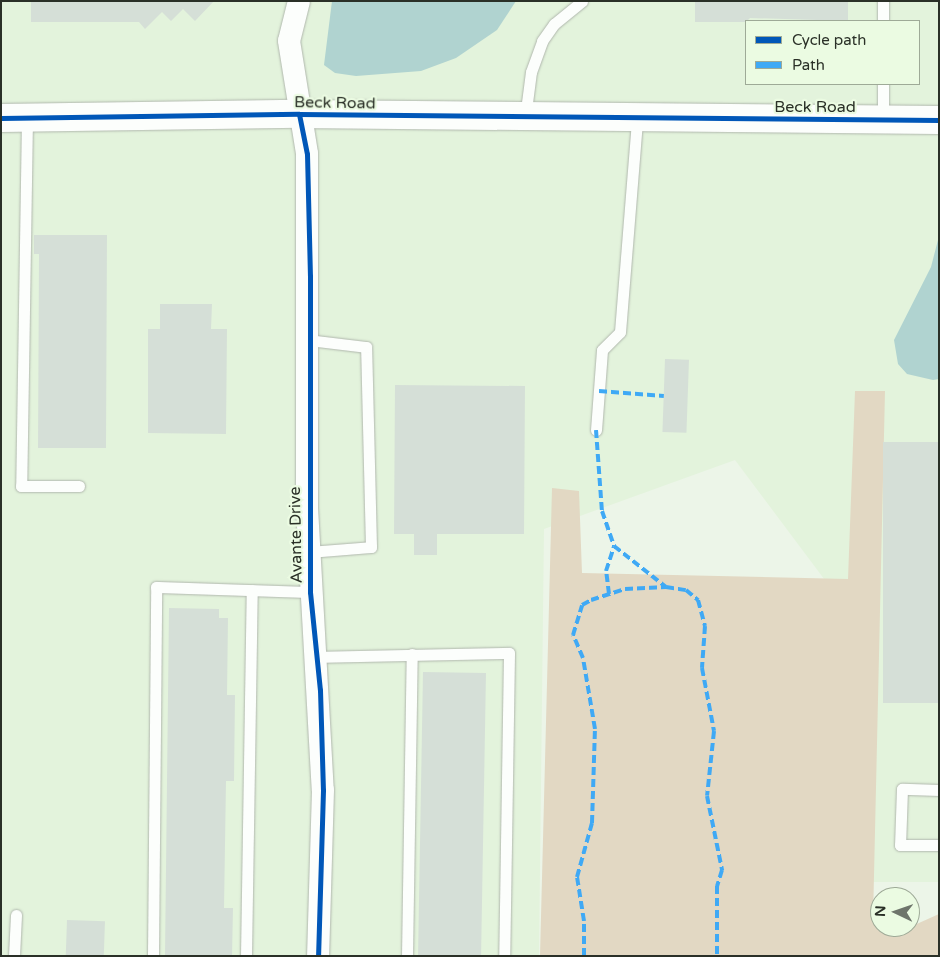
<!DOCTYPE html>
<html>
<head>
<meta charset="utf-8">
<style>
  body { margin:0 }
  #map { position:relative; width:940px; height:957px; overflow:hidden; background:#ecf5e8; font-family:"Varela Round",sans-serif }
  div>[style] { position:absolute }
  .built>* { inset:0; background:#e3f3dc }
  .forest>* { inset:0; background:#e2d8c3 }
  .water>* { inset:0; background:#b0d3d0 }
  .building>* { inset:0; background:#d5dfd7; transform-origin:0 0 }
  .roads { filter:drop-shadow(0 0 1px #b0b7ad) drop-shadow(0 0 1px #b0b7ad) }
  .service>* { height:11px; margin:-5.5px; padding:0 5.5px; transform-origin:5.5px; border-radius:5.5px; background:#fcfefc }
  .minor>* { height:22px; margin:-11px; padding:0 11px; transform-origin:11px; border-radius:11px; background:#fcfefc }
  .tertiary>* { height:28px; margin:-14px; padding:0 14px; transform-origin:14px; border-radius:14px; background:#fcfefc }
  .quiet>* { height:4px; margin-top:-2px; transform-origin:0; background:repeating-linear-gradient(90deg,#3fa9f5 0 8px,transparent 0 12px) }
  .cycleway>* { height:5px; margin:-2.5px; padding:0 2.5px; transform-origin:2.5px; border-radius:2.5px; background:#0057b8 }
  span { translate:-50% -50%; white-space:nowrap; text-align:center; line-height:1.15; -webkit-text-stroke:4.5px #ebfbe2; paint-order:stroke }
  .street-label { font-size:16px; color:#2a3027 }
  .frame { position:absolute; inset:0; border:2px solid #2a3027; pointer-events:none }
  .legend { position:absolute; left:745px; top:20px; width:175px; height:65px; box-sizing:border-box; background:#ebfbe2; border:1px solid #9eaa97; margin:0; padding:6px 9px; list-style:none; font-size:15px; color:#2a3027 }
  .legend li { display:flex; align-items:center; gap:10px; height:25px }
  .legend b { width:25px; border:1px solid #9eaa97 }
  .north { position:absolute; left:870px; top:887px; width:50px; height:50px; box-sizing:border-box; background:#ebfbe2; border:1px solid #9eaa97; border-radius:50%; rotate:273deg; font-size:14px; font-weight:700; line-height:20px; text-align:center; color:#2a3027 }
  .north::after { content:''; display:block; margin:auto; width:18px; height:22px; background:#6e756b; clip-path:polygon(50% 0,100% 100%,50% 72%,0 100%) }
</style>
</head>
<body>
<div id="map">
  <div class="built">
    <div style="clip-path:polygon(evenodd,1px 1px,939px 1px,939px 882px,871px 882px,875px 647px,735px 460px,544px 529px,539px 956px,1px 956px,1px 1px,746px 21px,919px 21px,919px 84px,746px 84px,746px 21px)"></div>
  </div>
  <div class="forest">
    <div style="clip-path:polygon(855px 391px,885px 391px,873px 920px,880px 921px,880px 927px,910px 927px,939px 914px,939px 956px,540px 956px,552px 488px,579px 491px,582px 573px,848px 579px)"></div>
  </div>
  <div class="water">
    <div style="clip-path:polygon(332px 1px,516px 1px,497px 30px,456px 58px,421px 71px,356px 76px,335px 73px,324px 65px)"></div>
    <div style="clip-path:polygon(939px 236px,939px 379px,933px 380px,907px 374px,898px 364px,894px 340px,931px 267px)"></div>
  </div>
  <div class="building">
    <div style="clip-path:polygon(31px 1px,214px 1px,195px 21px,183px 9px,171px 21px,162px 12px,145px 29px,139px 22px,31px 22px)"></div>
    <div style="clip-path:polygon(695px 1px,848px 1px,848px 21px,750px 18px,746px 22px,695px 22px)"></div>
    <div style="clip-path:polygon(34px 235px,107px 235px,106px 448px,38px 448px,39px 254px,34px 254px)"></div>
    <div style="clip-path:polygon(160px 304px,212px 304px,211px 329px,227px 329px,226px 434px,148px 433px,148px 329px,160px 329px)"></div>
    <div style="left:665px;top:359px;width:24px;height:73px;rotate:2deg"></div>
    <div style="clip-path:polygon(395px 385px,525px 386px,524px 534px,437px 534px,437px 555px,414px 555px,414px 534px,394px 534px)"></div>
    <div style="left:883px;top:442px;width:56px;height:261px"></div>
    <div style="clip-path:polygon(169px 608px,219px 609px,219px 618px,228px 618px,227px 695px,235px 695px,234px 781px,226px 781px,224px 908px,233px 908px,232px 956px,165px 956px)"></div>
    <div style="left:423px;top:672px;width:63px;height:284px;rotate:1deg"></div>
    <div style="left:67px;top:920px;width:38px;height:36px;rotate:2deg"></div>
  </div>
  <div class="roads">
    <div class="service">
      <div style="left:883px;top:21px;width:20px;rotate:-90deg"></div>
      <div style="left:27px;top:118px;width:368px;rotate:90.9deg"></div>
      <div style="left:21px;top:486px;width:58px"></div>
      <div style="left:525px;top:118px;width:46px;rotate:-82.6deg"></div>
      <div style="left:531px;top:72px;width:33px;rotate:-70deg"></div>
      <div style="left:542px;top:41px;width:21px;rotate:-55deg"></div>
      <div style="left:554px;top:24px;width:36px;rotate:-39deg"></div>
      <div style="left:883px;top:120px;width:36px;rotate:-90deg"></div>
      <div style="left:596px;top:430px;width:80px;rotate:-85.7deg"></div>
      <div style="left:602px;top:350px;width:25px;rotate:-45deg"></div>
      <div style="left:620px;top:332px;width:214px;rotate:-85.4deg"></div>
      <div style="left:308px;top:552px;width:63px;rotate:-4.5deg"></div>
      <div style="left:371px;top:547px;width:200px;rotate:-91.4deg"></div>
      <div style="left:366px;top:347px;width:58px;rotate:-173.1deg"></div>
      <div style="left:317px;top:657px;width:192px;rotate:-1.2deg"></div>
      <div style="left:509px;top:653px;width:303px;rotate:90.9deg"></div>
      <div style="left:939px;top:790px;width:37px;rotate:-178deg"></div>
      <div style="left:902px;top:789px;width:56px;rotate:92deg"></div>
      <div style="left:900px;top:845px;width:39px"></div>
      <div style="left:14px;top:956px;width:41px;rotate:-87.2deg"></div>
      <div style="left:153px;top:956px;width:369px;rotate:-89.5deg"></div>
      <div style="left:156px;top:587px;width:154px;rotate:1.9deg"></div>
      <div style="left:246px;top:956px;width:366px;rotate:-89.1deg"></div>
      <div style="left:407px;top:956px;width:302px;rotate:-89.1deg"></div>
    </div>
    <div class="minor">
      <div style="left:299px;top:1px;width:41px;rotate:104deg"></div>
      <div style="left:289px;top:41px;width:114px;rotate:80.9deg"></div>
      <div style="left:307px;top:154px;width:354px;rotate:90deg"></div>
      <div style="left:307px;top:508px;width:282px;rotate:86.8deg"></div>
      <div style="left:323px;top:790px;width:166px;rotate:91.7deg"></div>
    </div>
    <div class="tertiary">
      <div style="left:1px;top:118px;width:298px;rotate:-0.8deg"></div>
      <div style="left:299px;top:114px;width:640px;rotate:0.54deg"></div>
    </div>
  </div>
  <div class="quiet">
    <div style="left:599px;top:391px;width:65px;rotate:4.4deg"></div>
    <div style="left:596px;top:430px;width:81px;rotate:85.8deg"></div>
    <div style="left:602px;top:511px;width:37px;rotate:71deg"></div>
    <div style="left:614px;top:546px;width:66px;rotate:38.3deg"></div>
    <div style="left:609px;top:594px;width:23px;rotate:-97deg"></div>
    <div style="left:606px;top:571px;width:26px;rotate:-72deg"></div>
    <div style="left:584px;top:956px;width:35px;rotate:-90deg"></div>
    <div style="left:584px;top:921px;width:45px;rotate:-99deg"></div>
    <div style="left:577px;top:877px;width:56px;rotate:-74.5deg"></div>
    <div style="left:592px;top:823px;width:94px;rotate:-88.2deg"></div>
    <div style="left:595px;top:729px;width:72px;rotate:-99.6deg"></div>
    <div style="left:583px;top:658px;width:25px;rotate:-113deg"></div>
    <div style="left:573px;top:635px;width:31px;rotate:-73deg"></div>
    <div style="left:582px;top:605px;width:10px;rotate:-29deg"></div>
    <div style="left:591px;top:600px;width:36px;rotate:-18deg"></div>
    <div style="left:625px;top:589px;width:41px;rotate:-2.8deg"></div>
    <div style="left:666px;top:587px;width:20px;rotate:9deg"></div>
    <div style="left:686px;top:590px;width:16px;rotate:40deg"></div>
    <div style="left:698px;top:600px;width:27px;rotate:75deg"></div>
    <div style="left:705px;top:626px;width:42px;rotate:94.1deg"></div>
    <div style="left:702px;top:668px;width:64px;rotate:79.2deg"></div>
    <div style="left:714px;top:731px;width:65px;rotate:96.1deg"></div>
    <div style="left:707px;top:796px;width:76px;rotate:78.5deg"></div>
    <div style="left:722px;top:870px;width:17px;rotate:107deg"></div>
    <div style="left:717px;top:886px;width:70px;rotate:90deg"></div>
  </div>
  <div class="cycleway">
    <div style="left:299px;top:114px;width:41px;rotate:78.7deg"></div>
    <div style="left:307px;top:154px;width:122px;rotate:88.6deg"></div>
    <div style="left:310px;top:276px;width:316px;rotate:90deg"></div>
    <div style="left:310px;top:592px;width:99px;rotate:84.2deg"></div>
    <div style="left:320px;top:690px;width:100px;rotate:88.3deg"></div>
    <div style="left:323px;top:790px;width:166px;rotate:91.7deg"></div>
    <div style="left:1px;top:118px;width:298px;rotate:-0.8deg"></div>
    <div style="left:299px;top:114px;width:640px;rotate:0.54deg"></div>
  </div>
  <div class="street-label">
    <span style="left:335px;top:103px;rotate:1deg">Beck Road</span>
    <span style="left:815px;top:107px">Beck Road</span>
    <span style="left:296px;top:535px;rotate:-91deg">Avante Drive</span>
  </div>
  <div class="frame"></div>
  <ul class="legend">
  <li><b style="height:6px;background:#0057b8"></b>Cycle path</li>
  <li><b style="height:6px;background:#3fa9f5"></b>Path</li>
  </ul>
  <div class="north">N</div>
</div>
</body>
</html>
